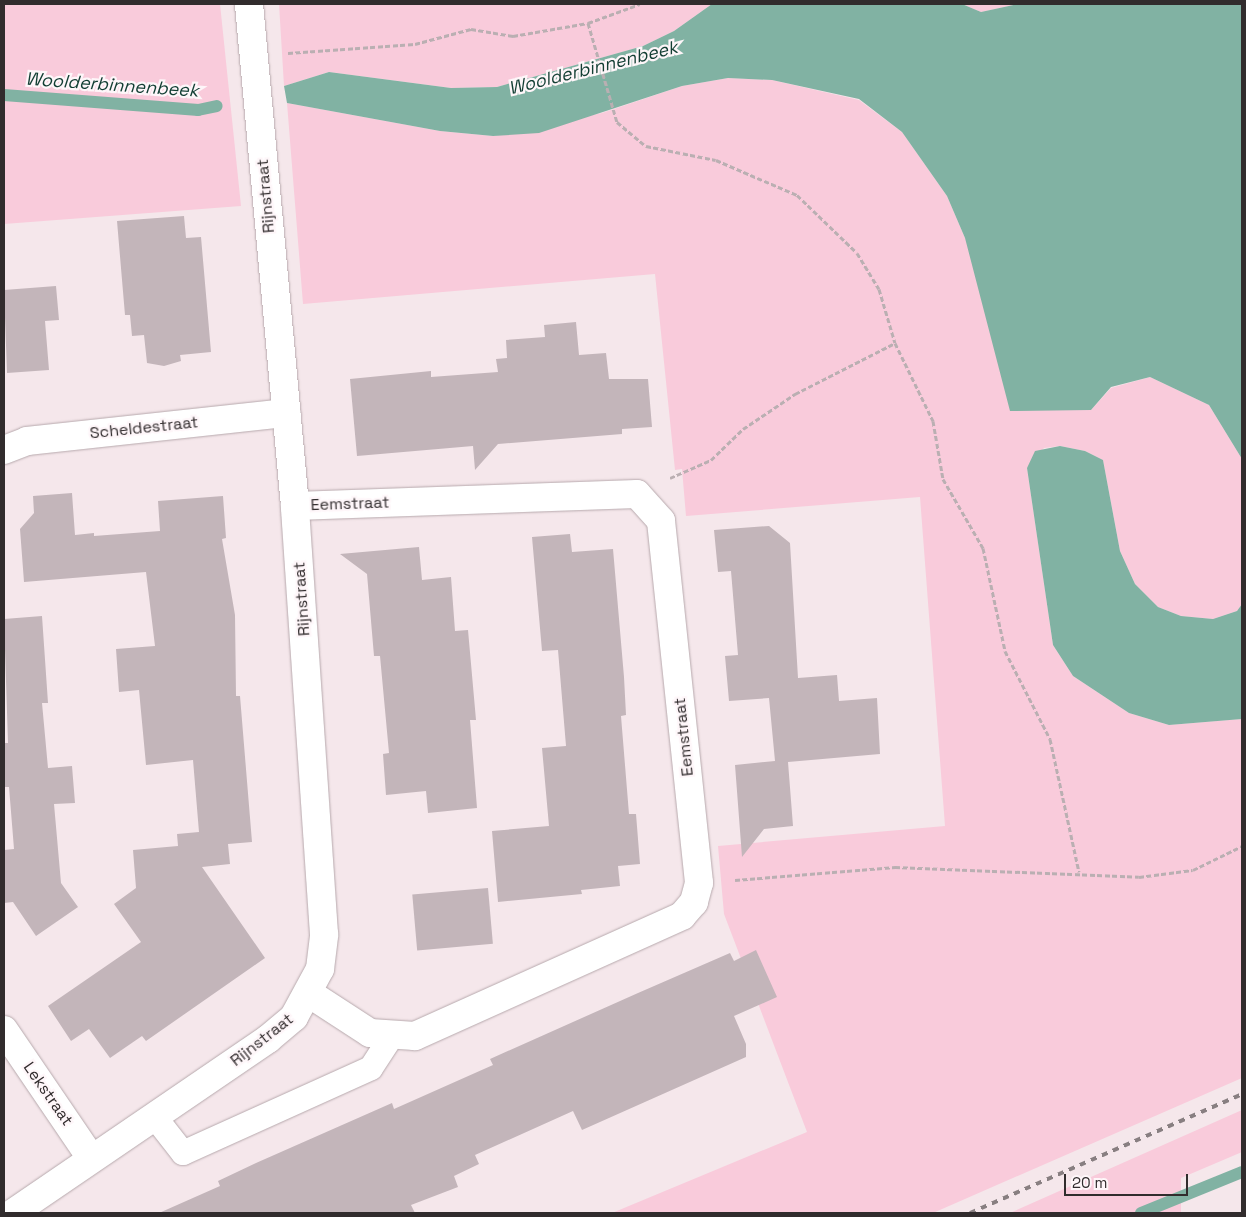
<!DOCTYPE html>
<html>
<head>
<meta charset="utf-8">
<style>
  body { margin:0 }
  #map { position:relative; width:1246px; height:1217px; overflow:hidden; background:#f5e7eb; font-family:"Space Grotesk",sans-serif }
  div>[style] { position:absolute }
  .green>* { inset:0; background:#f9cbdb }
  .water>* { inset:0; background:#81b2a3 }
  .stream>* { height:12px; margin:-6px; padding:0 6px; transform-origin:6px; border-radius:6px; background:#81b2a3 }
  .building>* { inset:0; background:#c3b5ba; transform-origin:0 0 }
  .path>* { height:3px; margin-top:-1.5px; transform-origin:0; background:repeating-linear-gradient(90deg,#baafb2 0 5px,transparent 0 7.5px) }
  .roads { filter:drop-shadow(0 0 1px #b7a9ad) drop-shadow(0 0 1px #b7a9ad) }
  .service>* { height:24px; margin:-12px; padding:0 12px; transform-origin:12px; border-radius:12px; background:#fff }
  .minor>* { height:28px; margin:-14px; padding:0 14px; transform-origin:14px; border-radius:14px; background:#fff }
  .rail>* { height:4px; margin-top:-2px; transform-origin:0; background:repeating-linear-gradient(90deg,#887f81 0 6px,transparent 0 12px) }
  span { translate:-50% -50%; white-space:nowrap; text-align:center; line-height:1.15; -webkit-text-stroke:4.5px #fef6f9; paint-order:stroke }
  .street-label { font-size:16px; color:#312c2d }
  .water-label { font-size:18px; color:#123e33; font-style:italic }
  .frame { position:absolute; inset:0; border:5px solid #312c2d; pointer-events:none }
  .scale { position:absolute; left:1064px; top:1174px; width:124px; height:22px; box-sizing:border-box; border:2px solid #312c2d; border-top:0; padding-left:6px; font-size:15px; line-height:18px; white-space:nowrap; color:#312c2d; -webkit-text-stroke:4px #fef6f9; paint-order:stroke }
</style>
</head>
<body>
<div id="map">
  <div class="green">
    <div style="clip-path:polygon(4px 4px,220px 4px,241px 206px,4px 224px)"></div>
    <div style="clip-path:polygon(279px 4px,712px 4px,674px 31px,643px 46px,497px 87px,451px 88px,329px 72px,284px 86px)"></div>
    <div style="clip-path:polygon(962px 4px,1018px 4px,981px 12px)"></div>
    <div style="clip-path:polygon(728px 78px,772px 80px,859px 100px,902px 132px,947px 196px,965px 238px,1091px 410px,1111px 388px,1150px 377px,1209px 405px,1242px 459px,1242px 604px,1237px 611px,1213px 619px,1181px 616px,1158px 607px,1135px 584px,1120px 551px,1103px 460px,1085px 451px,1060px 446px,1044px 448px,1027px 468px,1053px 645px,1073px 676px,1129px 713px,1169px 725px,1242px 719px,1242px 1078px,933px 1213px,612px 1213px,807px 1132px,724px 914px,718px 846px,945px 826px,920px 497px,686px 516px,682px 469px,675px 470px,655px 274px,303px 304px,287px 103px,440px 131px,493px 136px,602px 113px,682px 86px)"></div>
    <div style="clip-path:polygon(1242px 1110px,1242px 1152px,1181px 1178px,1181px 1213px,1010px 1213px)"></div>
  </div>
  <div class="water">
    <div style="clip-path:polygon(712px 4px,962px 4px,981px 12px,1018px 4px,1242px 4px,1242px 459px,1209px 405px,1150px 377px,1111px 387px,1091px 410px,1010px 411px,965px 238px,947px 196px,902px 132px,859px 99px,772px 80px,728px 78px,682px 86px,539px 133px,493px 136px,440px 131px,287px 103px,284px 86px,329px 72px,451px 88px,497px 87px,643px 46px,674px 31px)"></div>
    <div style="clip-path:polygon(1060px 446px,1085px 451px,1103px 460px,1120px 551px,1135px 584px,1158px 607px,1181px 616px,1213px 619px,1237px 611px,1242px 604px,1242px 719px,1169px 725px,1129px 713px,1073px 676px,1053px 645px,1027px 468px,1035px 451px)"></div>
  </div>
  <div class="stream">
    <div style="left:4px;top:95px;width:195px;rotate:4.4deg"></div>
    <div style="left:198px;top:110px;width:19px;rotate:-12deg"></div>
    <div style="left:1141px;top:1213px;width:109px;rotate:-22.1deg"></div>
  </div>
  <div class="building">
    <div style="clip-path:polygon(184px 216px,186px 238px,201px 237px,211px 352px,180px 355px,181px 361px,164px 366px,147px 363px,144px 335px,132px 336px,130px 315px,125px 315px,117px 221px)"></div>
    <div style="clip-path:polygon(56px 286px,59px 320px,45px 321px,49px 370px,7px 373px,4px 290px)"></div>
    <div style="clip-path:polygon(576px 322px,579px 355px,606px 353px,609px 379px,648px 379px,652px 427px,622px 429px,622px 434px,498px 444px,475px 470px,473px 446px,357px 456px,350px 379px,431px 371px,431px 377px,498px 372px,496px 359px,507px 358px,506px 340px,545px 337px,544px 325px)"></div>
    <div style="clip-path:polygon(72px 493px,75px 535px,94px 533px,94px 536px,160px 531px,158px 501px,223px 496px,226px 538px,222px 539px,235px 615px,236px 696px,240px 696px,252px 842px,228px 844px,230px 864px,202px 867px,265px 958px,146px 1041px,142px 1036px,110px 1058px,89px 1029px,71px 1041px,48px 1006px,141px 942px,114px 904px,136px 888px,133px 850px,178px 846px,177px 834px,199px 832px,193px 760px,146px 765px,139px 690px,119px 692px,116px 649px,155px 646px,146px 572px,24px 582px,20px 529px,34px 513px,33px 496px)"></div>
    <div style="clip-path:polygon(769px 526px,790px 543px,798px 678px,837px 675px,839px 701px,877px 698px,880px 754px,788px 762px,793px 826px,764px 829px,742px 857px,735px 765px,775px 761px,769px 698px,729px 701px,725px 656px,738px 655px,731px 571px,718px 572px,714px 530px)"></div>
    <div style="clip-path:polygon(570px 534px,572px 552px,613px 549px,624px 677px,626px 715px,621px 716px,629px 814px,636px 814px,640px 864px,618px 866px,620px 886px,581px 890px,582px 894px,498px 902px,492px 831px,549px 826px,542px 748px,566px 746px,558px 650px,542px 651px,532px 537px)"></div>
    <div style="clip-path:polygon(419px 547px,422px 580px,451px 577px,455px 631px,468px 630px,476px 720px,470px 720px,477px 808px,428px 813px,426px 791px,386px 795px,383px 754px,389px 753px,380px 656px,374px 656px,367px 574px,340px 554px)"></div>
    <div style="clip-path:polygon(42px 616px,48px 703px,42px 703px,48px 768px,72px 766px,75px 803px,54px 804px,61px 883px,78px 907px,36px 936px,13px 902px,4px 903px,4px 850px,14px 849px,9px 787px,4px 787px,4px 743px,8px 743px,4px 619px)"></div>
    <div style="left:488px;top:888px;width:56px;height:76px;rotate:85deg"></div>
    <div style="clip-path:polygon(756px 950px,777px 997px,734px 1016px,746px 1044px,746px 1057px,582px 1130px,573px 1111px,475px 1155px,479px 1164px,454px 1176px,458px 1187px,411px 1205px,415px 1213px,159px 1213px,220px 1186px,218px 1181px,256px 1163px,392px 1103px,394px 1109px,493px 1065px,490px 1059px,638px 993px,730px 953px,734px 961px)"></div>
  </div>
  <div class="path">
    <div style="left:588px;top:23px;width:103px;rotate:73.7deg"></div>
    <div style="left:617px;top:122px;width:38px;rotate:40deg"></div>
    <div style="left:646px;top:146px;width:71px;rotate:11.3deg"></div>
    <div style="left:716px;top:160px;width:88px;rotate:23.4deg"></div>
    <div style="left:797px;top:195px;width:83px;rotate:44deg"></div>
    <div style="left:857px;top:253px;width:42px;rotate:58.6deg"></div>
    <div style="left:879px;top:289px;width:56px;rotate:73.5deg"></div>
    <div style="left:895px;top:343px;width:87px;rotate:64deg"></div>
    <div style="left:933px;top:421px;width:59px;rotate:80.2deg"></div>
    <div style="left:943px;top:479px;width:80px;rotate:59.9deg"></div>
    <div style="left:983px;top:548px;width:105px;rotate:77.9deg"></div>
    <div style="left:1005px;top:651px;width:99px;rotate:62.9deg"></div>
    <div style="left:1050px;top:739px;width:136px;rotate:77.7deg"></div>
    <div style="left:288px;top:53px;width:127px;rotate:-4.1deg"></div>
    <div style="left:415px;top:44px;width:58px;rotate:-15deg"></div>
    <div style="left:471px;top:29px;width:43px;rotate:9.5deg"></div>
    <div style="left:513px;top:36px;width:76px;rotate:-9.8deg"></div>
    <div style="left:588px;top:23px;width:55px;rotate:-20.1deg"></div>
    <div style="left:670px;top:478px;width:45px;rotate:-23.7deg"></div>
    <div style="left:711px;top:460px;width:45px;rotate:-44.1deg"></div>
    <div style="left:743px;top:429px;width:63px;rotate:-33.9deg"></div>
    <div style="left:795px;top:394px;width:112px;rotate:-27deg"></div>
    <div style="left:735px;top:880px;width:161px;rotate:-4.6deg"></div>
    <div style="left:895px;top:867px;width:244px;rotate:2.3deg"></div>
    <div style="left:1139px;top:877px;width:54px;rotate:-7.4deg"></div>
    <div style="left:1193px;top:870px;width:55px;rotate:-26.1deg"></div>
  </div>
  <div class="roads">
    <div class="service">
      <div style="left:154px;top:1116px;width:47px;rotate:51.9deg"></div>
      <div style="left:183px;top:1153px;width:206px;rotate:-24.3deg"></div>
      <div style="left:371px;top:1068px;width:38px;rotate:-57deg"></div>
    </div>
    <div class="minor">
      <div style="left:4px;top:450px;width:25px;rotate:-21deg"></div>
      <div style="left:27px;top:441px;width:261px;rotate:-6.2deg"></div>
      <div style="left:295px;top:506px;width:342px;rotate:-2deg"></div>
      <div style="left:637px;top:494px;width:36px;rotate:48deg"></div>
      <div style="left:661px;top:521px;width:364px;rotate:84deg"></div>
      <div style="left:699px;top:883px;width:20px;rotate:105deg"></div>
      <div style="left:694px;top:902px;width:18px;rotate:131deg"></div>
      <div style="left:682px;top:916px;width:293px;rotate:155.8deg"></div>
      <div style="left:415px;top:1036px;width:45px;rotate:-176.2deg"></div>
      <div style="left:370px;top:1033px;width:72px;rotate:-147deg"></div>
      <div style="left:4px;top:1030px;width:155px;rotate:55.8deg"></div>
      <div style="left:13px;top:1213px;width:309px;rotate:-34.3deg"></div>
      <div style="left:268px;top:1039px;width:34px;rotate:-40deg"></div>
      <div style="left:294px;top:1017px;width:55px;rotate:-61.6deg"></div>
      <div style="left:320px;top:969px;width:35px;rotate:-83deg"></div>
      <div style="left:324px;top:934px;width:429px;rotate:-93.9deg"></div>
      <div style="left:295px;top:506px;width:504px;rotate:-95.24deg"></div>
    </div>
  </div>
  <div class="rail">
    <div style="left:970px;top:1213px;width:297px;rotate:-23.6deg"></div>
  </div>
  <div class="street-label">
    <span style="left:266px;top:196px;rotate:-95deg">Rijnstraat</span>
    <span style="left:144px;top:428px;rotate:-6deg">Scheldestraat</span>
    <span style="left:350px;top:504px;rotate:-2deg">Eemstraat</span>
    <span style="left:302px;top:599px;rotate:-94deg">Rijnstraat</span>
    <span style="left:684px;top:737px;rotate:-96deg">Eemstraat</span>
    <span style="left:262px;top:1040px;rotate:-38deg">Rijnstraat</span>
    <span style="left:48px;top:1094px;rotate:55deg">Lekstraat</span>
  </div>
  <div class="water-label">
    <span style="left:593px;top:68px;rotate:-14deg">Woolderbinnenbeek</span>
    <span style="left:112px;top:85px;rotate:4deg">Woolderbinnenbeek</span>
  </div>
  <div class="frame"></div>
  <div class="scale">20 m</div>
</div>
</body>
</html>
